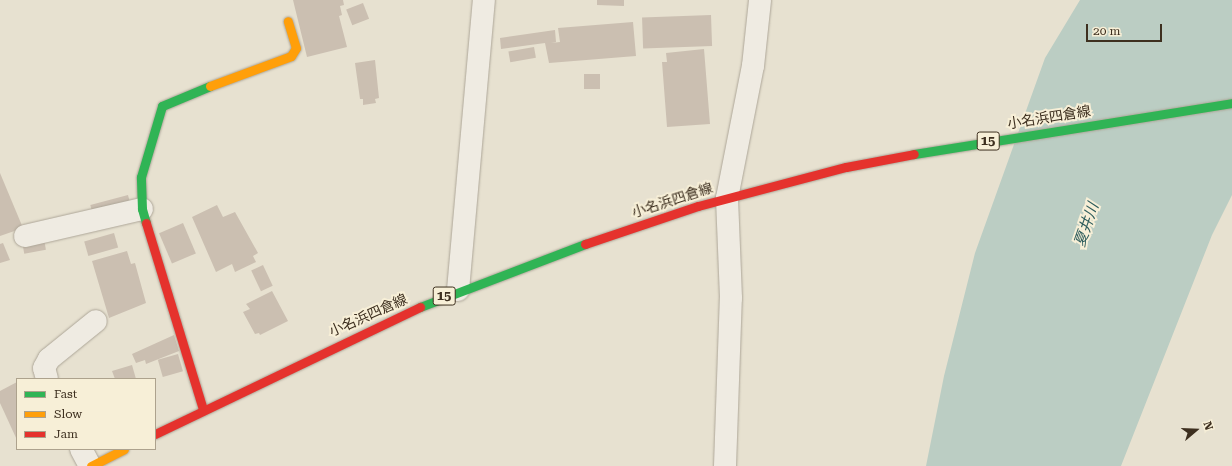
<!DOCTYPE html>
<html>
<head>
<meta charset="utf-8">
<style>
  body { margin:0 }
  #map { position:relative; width:1232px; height:466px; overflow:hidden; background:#e7e1d0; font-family:"Roboto Serif","Noto Sans JP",serif }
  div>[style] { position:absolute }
  .water>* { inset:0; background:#bbcdc3 }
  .building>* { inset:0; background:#cbbfb1; transform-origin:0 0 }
  .roads { filter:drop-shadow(0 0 1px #ada698) drop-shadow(0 0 1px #ada698) }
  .street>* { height:22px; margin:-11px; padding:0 11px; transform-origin:11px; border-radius:11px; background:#efebe2 }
  .fast>* { height:9px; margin:-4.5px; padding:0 4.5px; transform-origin:4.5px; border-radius:4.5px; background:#30b455 }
  .slow>* { height:9px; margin:-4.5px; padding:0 4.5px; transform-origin:4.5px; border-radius:4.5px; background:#ff9f0a }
  .jam>* { height:9px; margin:-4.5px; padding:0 4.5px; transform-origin:4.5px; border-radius:4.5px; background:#e5322d }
  span { translate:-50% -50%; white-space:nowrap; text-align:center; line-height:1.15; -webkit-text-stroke:4px #f7efd7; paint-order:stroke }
  .shield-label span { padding:1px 3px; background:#f7efd7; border:1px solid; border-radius:3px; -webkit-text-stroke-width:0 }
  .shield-label { font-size:13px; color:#3d2f1f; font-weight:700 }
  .street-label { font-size:14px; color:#3d2f1f }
  .water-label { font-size:15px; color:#2e5d5c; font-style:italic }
  .legend { position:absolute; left:16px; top:378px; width:140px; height:72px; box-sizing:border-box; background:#f7efd7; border:1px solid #ada28d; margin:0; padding:5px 7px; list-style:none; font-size:12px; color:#3d2f1f }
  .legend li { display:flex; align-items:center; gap:8px; height:20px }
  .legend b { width:20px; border:1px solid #ada28d }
  .north { position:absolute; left:1176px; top:410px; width:40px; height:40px; -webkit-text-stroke:3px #f7efd7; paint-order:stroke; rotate:71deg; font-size:11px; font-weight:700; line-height:16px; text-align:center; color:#3d2f1f }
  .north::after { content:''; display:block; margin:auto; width:14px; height:18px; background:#3d2f1f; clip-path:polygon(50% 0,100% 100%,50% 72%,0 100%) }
  .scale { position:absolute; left:1086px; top:24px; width:76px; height:18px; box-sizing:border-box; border:2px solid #3d2f1f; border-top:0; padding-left:5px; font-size:12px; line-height:14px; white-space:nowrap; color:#3d2f1f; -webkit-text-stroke:3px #f7efd7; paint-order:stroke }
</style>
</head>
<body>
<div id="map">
  <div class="water">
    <div style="clip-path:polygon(1080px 0,1232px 0,1232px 195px,1212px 235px,1121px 466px,926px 466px,944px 376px,975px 253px,1045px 58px)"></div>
  </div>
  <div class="building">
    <div style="clip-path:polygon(293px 0,343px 0,344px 5px,340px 6px,342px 15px,339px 16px,347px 47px,307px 57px)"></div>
    <div style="clip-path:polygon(597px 0,624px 0,624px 6px,597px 5px)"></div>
    <div style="left:363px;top:3px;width:17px;height:18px;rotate:69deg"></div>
    <div style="left:711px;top:15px;width:31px;height:69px;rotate:88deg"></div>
    <div style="clip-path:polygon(633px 22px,636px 56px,549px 63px,545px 43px,501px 49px,500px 38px,555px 30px,556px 42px,551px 43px,560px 42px,558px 28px)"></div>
    <div style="left:534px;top:47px;width:11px;height:26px;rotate:80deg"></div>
    <div style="clip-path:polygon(704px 49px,710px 124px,667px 127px,662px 62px,667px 62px,666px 53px)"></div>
    <div style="clip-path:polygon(375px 60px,379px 98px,375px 99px,376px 103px,363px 105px,363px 99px,360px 99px,355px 63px)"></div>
    <div style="left:584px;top:74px;width:16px;height:15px"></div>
    <div style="clip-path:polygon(0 173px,23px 228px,0 236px)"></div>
    <div style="left:128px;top:195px;width:11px;height:39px;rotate:75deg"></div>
    <div style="clip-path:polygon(217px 205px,223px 217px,235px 212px,258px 253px,253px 256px,256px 262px,235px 272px,232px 264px,216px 272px,192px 217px)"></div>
    <div style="left:183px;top:223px;width:33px;height:26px;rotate:67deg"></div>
    <div style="left:114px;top:233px;width:15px;height:31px;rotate:74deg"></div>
    <div style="left:44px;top:239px;width:11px;height:22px;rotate:80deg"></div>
    <div style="clip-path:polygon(3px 243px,10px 260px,0 263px,0 244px)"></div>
    <div style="clip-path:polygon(127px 251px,131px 264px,135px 263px,146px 303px,109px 318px,92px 261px)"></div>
    <div style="left:263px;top:265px;width:23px;height:13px;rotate:65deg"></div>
    <div style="clip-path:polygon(272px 291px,288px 321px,260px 335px,259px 333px,255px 334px,243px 312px,250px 309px,246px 304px)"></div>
    <div style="clip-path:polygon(174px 335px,179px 351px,146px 364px,145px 360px,136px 363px,132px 354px)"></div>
    <div style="left:178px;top:354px;width:18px;height:21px;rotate:74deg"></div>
    <div style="clip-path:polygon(132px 365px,136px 379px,115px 379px,112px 371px)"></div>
    <div style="clip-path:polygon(17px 382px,17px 440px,0 403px,0 391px)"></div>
  </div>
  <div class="roads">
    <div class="street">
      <div style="left:25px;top:236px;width:120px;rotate:-13deg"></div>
      <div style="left:458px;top:290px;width:291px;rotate:-84.9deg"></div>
      <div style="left:47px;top:379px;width:11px;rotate:-105deg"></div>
      <div style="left:44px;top:368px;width:10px;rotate:-61deg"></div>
      <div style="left:49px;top:359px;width:60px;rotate:-39deg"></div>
      <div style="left:81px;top:449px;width:19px;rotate:62deg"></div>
      <div style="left:725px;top:466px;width:168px;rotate:-88deg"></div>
      <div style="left:731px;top:298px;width:100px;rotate:-92.3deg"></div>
      <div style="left:727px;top:198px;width:135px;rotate:-78.9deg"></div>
      <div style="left:753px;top:66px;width:66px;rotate:-83.9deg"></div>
    </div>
    <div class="fast">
      <div style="left:914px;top:154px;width:322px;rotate:-9.1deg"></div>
      <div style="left:146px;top:223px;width:15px;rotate:-106deg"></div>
      <div style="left:142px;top:209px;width:32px;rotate:-92deg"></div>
      <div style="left:141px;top:177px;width:74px;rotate:-73.5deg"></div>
      <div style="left:162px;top:106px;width:52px;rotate:-22.6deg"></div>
      <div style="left:420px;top:307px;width:177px;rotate:-20.9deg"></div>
    </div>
    <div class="slow">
      <div style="left:210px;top:86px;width:86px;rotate:-20.3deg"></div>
      <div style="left:291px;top:56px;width:9px;rotate:-58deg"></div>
      <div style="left:296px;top:48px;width:28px;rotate:-107deg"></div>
      <div style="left:91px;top:466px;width:37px;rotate:-27deg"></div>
    </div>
    <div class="jam">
      <div style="left:146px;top:223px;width:195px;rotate:73deg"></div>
      <div style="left:585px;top:244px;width:119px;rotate:-18.6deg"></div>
      <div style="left:698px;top:206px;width:153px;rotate:-14.8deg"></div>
      <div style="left:846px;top:167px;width:69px;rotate:-10.8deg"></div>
      <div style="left:155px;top:434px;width:294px;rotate:-25.6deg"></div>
    </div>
  </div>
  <div class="shield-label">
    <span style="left:988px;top:141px">15</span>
    <span style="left:444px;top:296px">15</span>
  </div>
  <div class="street-label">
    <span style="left:1049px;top:117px;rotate:-9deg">小名浜四倉線</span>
    <span style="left:672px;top:200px;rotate:-18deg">小名浜四倉線</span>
    <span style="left:368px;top:315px;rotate:-24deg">小名浜四倉線</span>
  </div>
  <div class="water-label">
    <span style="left:1087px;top:225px;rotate:-71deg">夏井川</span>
  </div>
  <ul class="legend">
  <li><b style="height:5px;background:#30b455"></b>Fast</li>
  <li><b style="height:5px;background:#ff9f0a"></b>Slow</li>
  <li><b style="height:5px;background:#e5322d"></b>Jam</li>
  </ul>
  <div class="north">N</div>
  <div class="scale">20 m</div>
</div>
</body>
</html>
